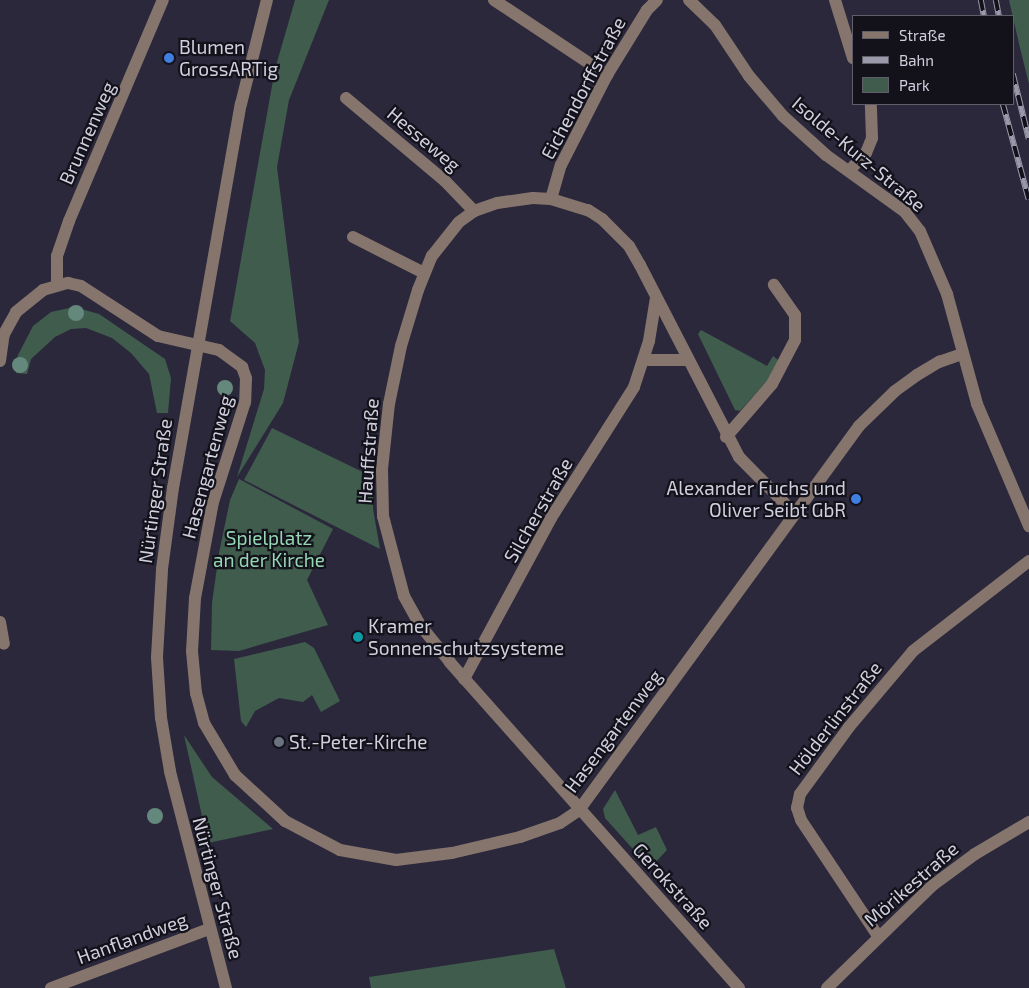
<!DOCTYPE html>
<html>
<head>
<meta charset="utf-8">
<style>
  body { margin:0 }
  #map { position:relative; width:1029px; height:988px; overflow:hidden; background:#2b283c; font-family:"Exo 2",sans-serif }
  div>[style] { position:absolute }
  .green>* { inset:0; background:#405c4d }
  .minor>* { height:12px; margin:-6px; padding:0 6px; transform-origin:6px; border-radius:6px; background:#85756d }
  .rail>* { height:5.5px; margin-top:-2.75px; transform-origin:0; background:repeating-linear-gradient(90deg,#13121b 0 11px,#9a99a9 0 22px); box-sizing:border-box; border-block:1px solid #9a99a9 }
  .trees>* { width:16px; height:16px; margin:-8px; border-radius:50%; background:#65887d }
  .dots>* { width:14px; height:14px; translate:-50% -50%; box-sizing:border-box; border:2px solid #13121b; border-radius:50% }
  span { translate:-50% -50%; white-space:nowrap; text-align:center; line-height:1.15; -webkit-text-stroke:4.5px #13121b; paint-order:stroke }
  .poi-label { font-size:19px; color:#d0cfdd }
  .left { translate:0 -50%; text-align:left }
  .right { translate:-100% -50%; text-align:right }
  .street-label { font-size:19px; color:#d0cfdd }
  .park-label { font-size:19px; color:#95d6b3 }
  .legend { position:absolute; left:852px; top:15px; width:162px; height:90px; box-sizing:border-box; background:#13121b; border:1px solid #5f5e69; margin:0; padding:6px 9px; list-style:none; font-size:15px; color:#d0cfdd }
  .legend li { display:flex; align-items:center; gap:10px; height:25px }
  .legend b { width:25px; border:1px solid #5f5e69 }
</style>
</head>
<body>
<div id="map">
  <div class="green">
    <div style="clip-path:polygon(295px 0,329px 0,289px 100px,277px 167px,299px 342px,283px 403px,237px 477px,264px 389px,265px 370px,255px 343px,230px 321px,275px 69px)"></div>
    <div style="clip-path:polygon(1009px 0,1029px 0,1029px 84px,1020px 48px)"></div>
    <div style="clip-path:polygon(74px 307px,99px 314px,165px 359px,171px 378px,168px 413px,157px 413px,149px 374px,131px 353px,112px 338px,86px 328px,71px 329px,55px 337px,31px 359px,27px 374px,16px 373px,18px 355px,33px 326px,51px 312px)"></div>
    <div style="clip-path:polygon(701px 330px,767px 366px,773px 356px,778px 360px,768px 380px,740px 411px,735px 410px,698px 334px)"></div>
    <div style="clip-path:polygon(272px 428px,373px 477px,373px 509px,380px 549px,244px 480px)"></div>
    <div style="clip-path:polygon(239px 479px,333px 529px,307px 580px,328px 625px,239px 651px,211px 650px,212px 603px,219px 553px,230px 500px)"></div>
    <div style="clip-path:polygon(305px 642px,314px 648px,340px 701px,321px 712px,312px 695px,303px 702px,279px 698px,255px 711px,246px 727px,241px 721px,234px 659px)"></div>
    <div style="clip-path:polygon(184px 735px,212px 777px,273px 829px,208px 843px)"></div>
    <div style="clip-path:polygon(615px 790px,638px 835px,656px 827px,667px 850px,650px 868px,605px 818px,603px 809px)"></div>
    <div style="clip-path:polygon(554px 949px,566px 988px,371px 988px,369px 977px)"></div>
  </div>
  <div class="minor">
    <div style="left:494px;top:0;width:136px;rotate:33.6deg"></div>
    <div style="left:689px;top:0;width:36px;rotate:44deg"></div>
    <div style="left:715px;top:25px;width:61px;rotate:56.3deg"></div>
    <div style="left:749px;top:76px;width:52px;rotate:49.6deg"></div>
    <div style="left:783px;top:116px;width:58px;rotate:42.2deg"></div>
    <div style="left:826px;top:155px;width:97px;rotate:35.8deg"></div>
    <div style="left:905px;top:212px;width:24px;rotate:52deg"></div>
    <div style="left:920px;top:231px;width:69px;rotate:66.8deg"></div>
    <div style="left:947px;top:294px;width:114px;rotate:74.7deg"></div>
    <div style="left:977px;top:404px;width:133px;rotate:66.9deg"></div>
    <div style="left:835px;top:0;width:61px;rotate:72.8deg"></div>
    <div style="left:346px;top:98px;width:129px;rotate:40deg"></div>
    <div style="left:445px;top:181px;width:42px;rotate:46deg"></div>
    <div style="left:849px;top:171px;width:25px;rotate:-47deg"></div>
    <div style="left:866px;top:153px;width:16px;rotate:-68deg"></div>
    <div style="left:872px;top:138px;width:34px;rotate:-92deg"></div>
    <div style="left:551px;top:199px;width:35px;rotate:-74deg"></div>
    <div style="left:561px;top:165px;width:101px;rotate:-62.9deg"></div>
    <div style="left:607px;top:75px;width:76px;rotate:-58.4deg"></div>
    <div style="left:647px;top:10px;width:14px;rotate:-45deg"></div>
    <div style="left:353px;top:237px;width:80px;rotate:26.9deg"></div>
    <div style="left:57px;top:283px;width:27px;rotate:-90deg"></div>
    <div style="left:57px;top:256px;width:37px;rotate:-71deg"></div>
    <div style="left:69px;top:221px;width:240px;rotate:-67deg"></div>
    <div style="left:644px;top:360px;width:44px"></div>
    <div style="left:0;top:361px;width:27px;rotate:-82deg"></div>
    <div style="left:4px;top:334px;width:25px;rotate:-61deg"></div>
    <div style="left:16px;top:312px;width:35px;rotate:-39deg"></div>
    <div style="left:43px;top:290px;width:26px;rotate:-16deg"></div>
    <div style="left:68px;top:283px;width:13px;rotate:13deg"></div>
    <div style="left:81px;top:286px;width:92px;rotate:33deg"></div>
    <div style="left:158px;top:336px;width:63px;rotate:12.9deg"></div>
    <div style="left:219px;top:350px;width:29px;rotate:36deg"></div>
    <div style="left:242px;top:367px;width:12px;rotate:70deg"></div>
    <div style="left:246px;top:378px;width:24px;rotate:92deg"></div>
    <div style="left:245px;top:402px;width:105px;rotate:107.7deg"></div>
    <div style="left:213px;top:502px;width:98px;rotate:100.6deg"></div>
    <div style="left:195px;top:598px;width:53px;rotate:93.2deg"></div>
    <div style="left:192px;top:651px;width:42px;rotate:84.6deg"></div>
    <div style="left:196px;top:693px;width:31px;rotate:75deg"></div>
    <div style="left:204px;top:723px;width:61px;rotate:59.2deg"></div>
    <div style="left:235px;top:775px;width:68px;rotate:42.6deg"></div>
    <div style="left:285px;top:821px;width:62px;rotate:27.8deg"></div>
    <div style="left:340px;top:850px;width:57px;rotate:10.1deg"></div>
    <div style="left:396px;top:860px;width:56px;rotate:-7.1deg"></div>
    <div style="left:452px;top:853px;width:70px;rotate:-13.2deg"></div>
    <div style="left:520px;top:837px;width:42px;rotate:-19.3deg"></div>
    <div style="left:560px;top:823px;width:23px;rotate:-34deg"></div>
    <div style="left:579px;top:810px;width:475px;rotate:-53.9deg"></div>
    <div style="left:859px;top:426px;width:50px;rotate:-44.2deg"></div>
    <div style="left:895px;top:391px;width:27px;rotate:-36deg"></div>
    <div style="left:917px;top:375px;width:26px;rotate:-31deg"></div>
    <div style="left:939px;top:362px;width:24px;rotate:-19deg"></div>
    <div style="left:726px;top:437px;width:70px;rotate:-49deg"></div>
    <div style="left:772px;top:384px;width:50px;rotate:-62.4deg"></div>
    <div style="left:795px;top:340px;width:25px;rotate:-90deg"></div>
    <div style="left:795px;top:315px;width:37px;rotate:-125deg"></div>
    <div style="left:0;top:622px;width:22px;rotate:80deg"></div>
    <div style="left:464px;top:679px;width:183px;rotate:-61.6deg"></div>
    <div style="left:551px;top:518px;width:155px;rotate:-57.6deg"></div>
    <div style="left:634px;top:387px;width:48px;rotate:-71.9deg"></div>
    <div style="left:649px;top:341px;width:44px;rotate:-80.8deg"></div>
    <div style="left:878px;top:936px;width:139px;rotate:-123.6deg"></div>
    <div style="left:801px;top:820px;width:13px;rotate:-108deg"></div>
    <div style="left:797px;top:808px;width:14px;rotate:-78deg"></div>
    <div style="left:800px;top:794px;width:83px;rotate:-53.8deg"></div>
    <div style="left:849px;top:727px;width:99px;rotate:-49.9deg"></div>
    <div style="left:913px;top:651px;width:147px;rotate:-37.8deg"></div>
    <div style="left:51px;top:988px;width:169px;rotate:-20.5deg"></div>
    <div style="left:226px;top:988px;width:224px;rotate:-104.5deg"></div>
    <div style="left:170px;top:771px;width:54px;rotate:-99.6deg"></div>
    <div style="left:161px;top:718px;width:61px;rotate:-93.8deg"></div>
    <div style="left:157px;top:657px;width:88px;rotate:-86.7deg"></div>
    <div style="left:162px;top:569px;width:82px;rotate:-82.3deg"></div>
    <div style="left:173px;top:488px;width:390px;rotate:-80deg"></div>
    <div style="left:241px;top:104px;width:107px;rotate:-76deg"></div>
    <div style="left:739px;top:988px;width:436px;rotate:-131.6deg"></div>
    <div style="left:450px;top:662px;width:48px;rotate:-129deg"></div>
    <div style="left:420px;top:625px;width:33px;rotate:-119deg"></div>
    <div style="left:404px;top:596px;width:83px;rotate:-104.7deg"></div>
    <div style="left:383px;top:516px;width:47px;rotate:-91.2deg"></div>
    <div style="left:382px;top:469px;width:65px;rotate:-83.9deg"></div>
    <div style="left:389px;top:404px;width:59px;rotate:-78.3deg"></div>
    <div style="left:401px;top:346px;width:59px;rotate:-73.1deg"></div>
    <div style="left:418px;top:290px;width:37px;rotate:-68deg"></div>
    <div style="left:432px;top:256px;width:43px;rotate:-51.5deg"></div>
    <div style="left:459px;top:222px;width:19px;rotate:-36deg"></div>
    <div style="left:474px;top:211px;width:24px;rotate:-19deg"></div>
    <div style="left:497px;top:203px;width:36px;rotate:-8deg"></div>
    <div style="left:533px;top:198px;width:18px;rotate:3deg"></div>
    <div style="left:551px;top:199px;width:39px;rotate:17deg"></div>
    <div style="left:588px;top:210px;width:17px;rotate:33deg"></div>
    <div style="left:602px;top:219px;width:38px;rotate:45deg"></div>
    <div style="left:629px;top:246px;width:22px;rotate:60deg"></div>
    <div style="left:640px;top:265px;width:216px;rotate:62.7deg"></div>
    <div style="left:739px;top:457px;width:80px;rotate:45.5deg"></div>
    <div style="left:827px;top:988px;width:148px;rotate:-44.2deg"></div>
    <div style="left:933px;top:885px;width:52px;rotate:-36.4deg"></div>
    <div style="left:975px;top:854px;width:63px;rotate:-30.7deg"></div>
  </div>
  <div class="rail">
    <div style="left:981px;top:0;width:16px;rotate:79deg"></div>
    <div style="left:996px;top:0;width:16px;rotate:79deg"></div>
    <div style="left:1013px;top:74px;width:67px;rotate:76.2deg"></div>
    <div style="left:1003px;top:104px;width:99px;rotate:74.8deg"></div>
  </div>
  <div class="trees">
    <div style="left:76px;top:313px"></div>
    <div style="left:20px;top:365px"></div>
    <div style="left:225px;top:388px"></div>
    <div style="left:155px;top:816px"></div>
  </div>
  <div class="dots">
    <div style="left:169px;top:58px;background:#3f7fe0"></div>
    <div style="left:856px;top:499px;background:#3f7fe0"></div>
    <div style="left:358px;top:637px;background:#0f9aa8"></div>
    <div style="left:279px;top:742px;background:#6b7280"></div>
  </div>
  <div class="poi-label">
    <span class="left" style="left:179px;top:58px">Blumen<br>GrossARTig</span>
    <span class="right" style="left:846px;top:499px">Alexander Fuchs und<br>Oliver Seibt GbR</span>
    <span class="left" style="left:368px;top:637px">Kramer<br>Sonnenschutzsysteme</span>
    <span class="left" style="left:289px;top:742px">St.-Peter-Kirche</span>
  </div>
  <div class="street-label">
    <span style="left:583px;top:88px;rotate:-62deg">Eichendorffstraße</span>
    <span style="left:87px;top:133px;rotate:-66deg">Brunnenweg</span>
    <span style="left:424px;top:139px;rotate:40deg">Hesseweg</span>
    <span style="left:859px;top:154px;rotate:40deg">Isolde-Kurz-Straße</span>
    <span style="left:368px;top:451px;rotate:-86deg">Hauffstraße</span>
    <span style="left:207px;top:467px;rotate:-75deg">Hasengartenweg</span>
    <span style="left:155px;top:491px;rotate:-82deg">Nürtinger Straße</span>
    <span style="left:538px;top:510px;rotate:-60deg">Silcherstraße</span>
    <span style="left:835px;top:718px;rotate:-52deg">Hölderlinstraße</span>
    <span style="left:613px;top:731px;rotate:-53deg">Hasengartenweg</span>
    <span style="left:911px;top:884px;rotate:-41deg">Mörikestraße</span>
    <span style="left:673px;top:886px;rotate:48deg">Gerokstraße</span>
    <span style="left:218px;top:888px;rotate:75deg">Nürtinger Straße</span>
    <span style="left:132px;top:938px;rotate:-20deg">Hanflandweg</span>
  </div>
  <div class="park-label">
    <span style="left:269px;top:549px">Spielplatz<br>an der Kirche</span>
  </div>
  <ul class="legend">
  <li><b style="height:6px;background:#85756d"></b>Straße</li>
  <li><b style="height:6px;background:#9a99a9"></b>Bahn</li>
  <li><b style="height:14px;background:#405c4d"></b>Park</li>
  </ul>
</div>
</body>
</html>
